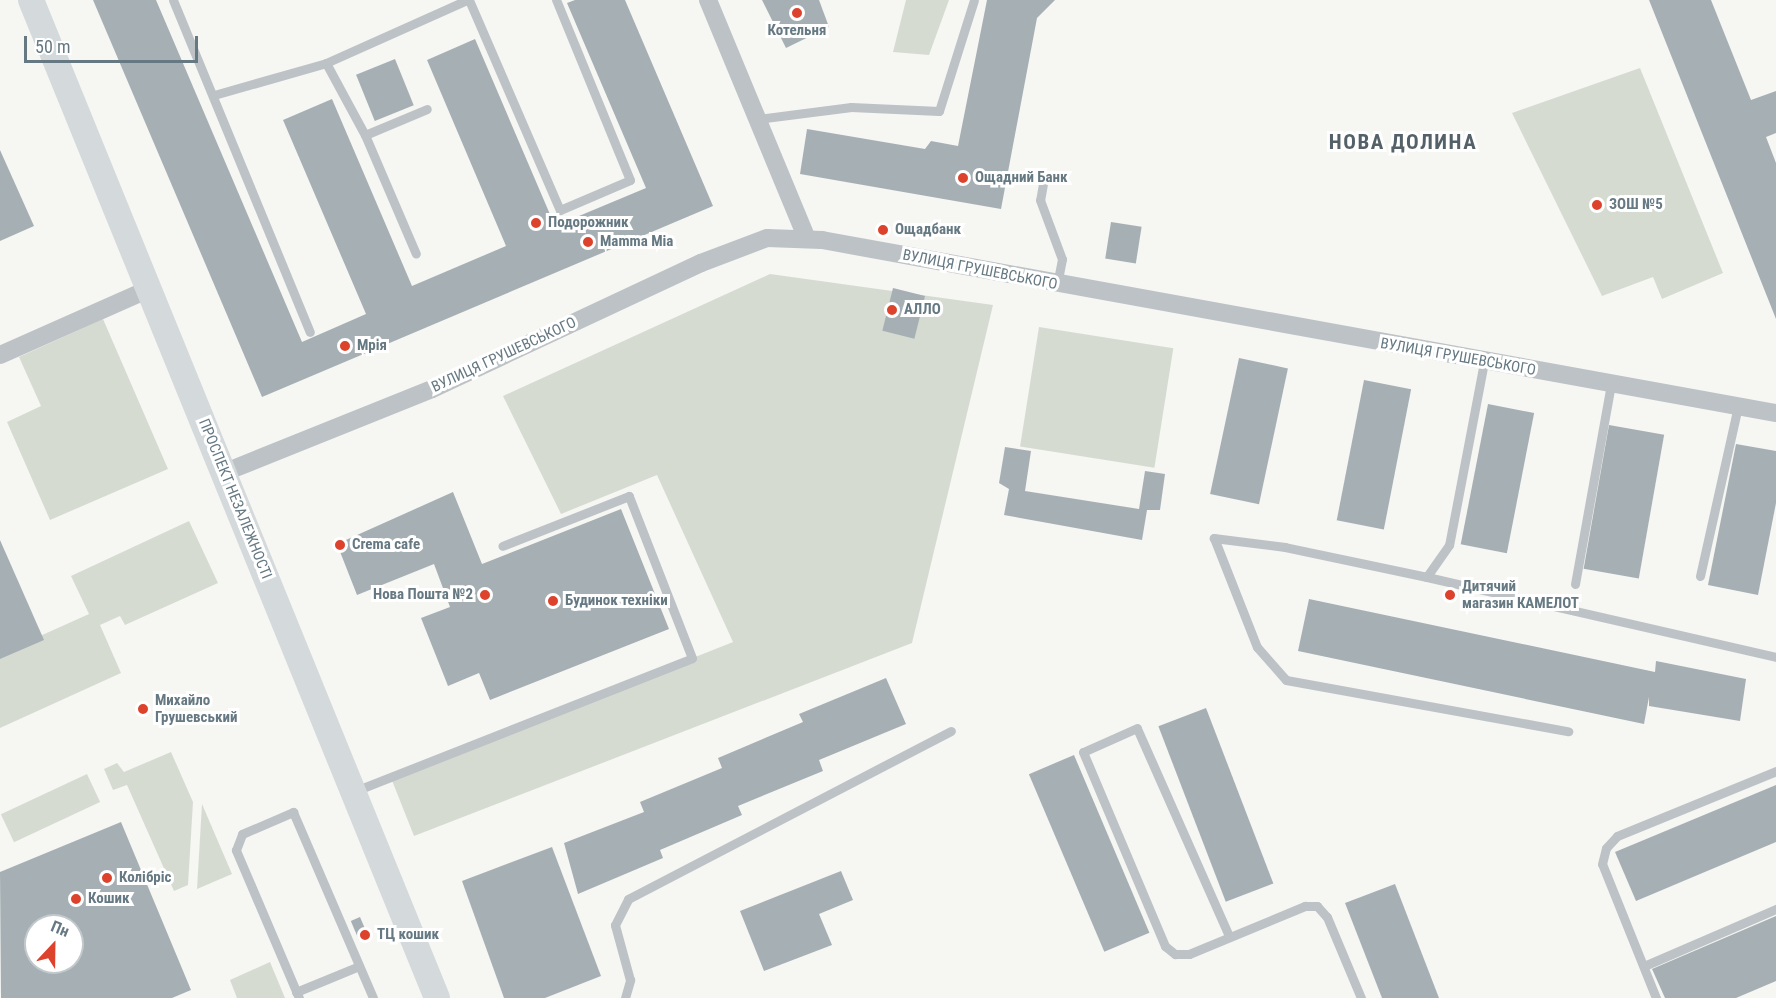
<!DOCTYPE html>
<html>
<head>
<meta charset="utf-8">
<style>
  body { margin:0 }
  #map { position:relative; width:1776px; height:998px; overflow:hidden; background:#f6f6f3; font-family:"Roboto Condensed",sans-serif }
  div>[style] { position:absolute }
  .green>* { inset:0; background:#d6dbd2; transform-origin:0 0 }
  .building>* { inset:0; background:#a6b0b4; transform-origin:0 0 }
  .service>* { height:9px; margin:-4.5px; padding:0 4.5px; transform-origin:4.5px; border-radius:4.5px; background:#bcc2c5 }
  .minor>* { height:18px; margin:-9px; padding:0 9px; transform-origin:9px; border-radius:9px; background:#bcc2c5 }
  .secondary>* { height:26px; margin:-13px; padding:0 13px; transform-origin:13px; border-radius:13px; background:#d4d9dc }
  .dots>* { width:16px; height:16px; translate:-50% -50%; box-sizing:border-box; border:3px solid #fff; border-radius:50% }
  span { translate:-50% -50%; white-space:nowrap; text-align:center; line-height:1.15; -webkit-text-stroke:6px #fff; paint-order:stroke }
  .poi-label { font-size:15px; color:#667983; font-weight:700 }
  .left { translate:0 -50%; text-align:left }
  .right { translate:-100% -50%; text-align:right }
  .street-label { font-size:15px; color:#667983 }
  .district-label { font-size:21px; color:#546168; font-weight:700; letter-spacing:1.5px }
  .north { position:absolute; left:24px; top:914px; width:60px; height:60px; box-sizing:border-box; background:#fff; border:2px solid #c2c9cd; border-radius:50%; rotate:22deg; font-size:16px; font-weight:700; line-height:24px; text-align:center; color:#667983 }
  .north::after { content:''; display:block; margin:auto; width:21px; height:27px; background:#dd422c; clip-path:polygon(50% 0,100% 100%,50% 72%,0 100%) }
  .scale { position:absolute; left:24px; top:36px; width:174px; height:27px; box-sizing:border-box; border:3px solid #667983; border-top:0; padding-left:8px; font-size:18px; line-height:21px; white-space:nowrap; color:#667983; -webkit-text-stroke:4px #fff; paint-order:stroke }
</style>
</head>
<body>
<div id="map">
  <div class="green">
    <div style="clip-path:polygon(906px 0,949px 0,929px 55px,893px 52px)"></div>
    <div style="clip-path:polygon(1640px 68px,1723px 273px,1662px 299px,1653px 277px,1602px 296px,1512px 113px)"></div>
    <div style="clip-path:polygon(770px 274px,993px 305px,912px 643px,414px 836px,391px 778px,733px 642px,657px 475px,561px 514px,503px 396px)"></div>
    <div style="clip-path:polygon(103px 319px,168px 469px,50px 520px,7px 422px,41px 406px,19px 357px)"></div>
    <div style="left:1039px;top:327px;width:136px;height:121px;rotate:9deg"></div>
    <div style="clip-path:polygon(189px 521px,218px 583px,125px 625px,120px 616px,100px 625px,121px 673px,0 728px,0 654px,89px 614px,71px 576px)"></div>
    <div style="clip-path:polygon(171px 752px,193px 802px,188px 885px,174px 891px,127px 785px,113px 790px,104px 769px,117px 763px,124px 772px)"></div>
    <div style="left:87px;top:774px;width:31px;height:95px;rotate:65deg"></div>
    <div style="clip-path:polygon(202px 804px,232px 874px,197px 889px)"></div>
    <div style="clip-path:polygon(270px 962px,285px 998px,237px 998px,230px 980px)"></div>
  </div>
  <div class="building">
    <div style="clip-path:polygon(93px 0,156px 0,302px 342px,366px 314px,283px 120px,332px 99px,412px 286px,506px 246px,427px 60px,475px 39px,555px 226px,646px 188px,567px 3px,575px 0,625px 0,713px 206px,262px 397px)"></div>
    <div style="clip-path:polygon(762px 0,819px 0,829px 27px,786px 48px)"></div>
    <div style="clip-path:polygon(987px 0,1055px 0,1037px 18px,1001px 209px,800px 174px,807px 129px,925px 149px,931px 141px,958px 146px)"></div>
    <div style="clip-path:polygon(1649px 0,1711px 0,1751px 100px,1776px 91px,1776px 133px,1766px 137px,1776px 163px,1776px 319px)"></div>
    <div style="left:395px;top:59px;width:50px;height:42px;rotate:68deg"></div>
    <div style="clip-path:polygon(0 150px,34px 226px,0 241px)"></div>
    <div style="left:1111px;top:222px;width:31px;height:37px;rotate:9deg"></div>
    <div style="left:893px;top:288px;width:33px;height:44px;rotate:14deg"></div>
    <div style="left:1239px;top:358px;width:50px;height:139px;rotate:12deg"></div>
    <div style="left:1364px;top:380px;width:48px;height:143px;rotate:11deg"></div>
    <div style="left:1488px;top:404px;width:47px;height:143px;rotate:11deg"></div>
    <div style="left:1609px;top:425px;width:56px;height:146px;rotate:10deg"></div>
    <div style="clip-path:polygon(1736px 444px,1776px 451px,1776px 503px,1758px 595px,1708px 585px)"></div>
    <div style="clip-path:polygon(1005px 447px,1031px 451px,1025px 491px,1139px 509px,1145px 471px,1165px 474px,1160px 510px,1147px 510px,1142px 540px,1004px 515px,1009px 489px,999px 483px)"></div>
    <div style="clip-path:polygon(453px 492px,482px 564px,621px 509px,669px 629px,490px 700px,479px 673px,448px 686px,421px 618px,450px 607px,434px 564px,357px 595px,337px 544px)"></div>
    <div style="clip-path:polygon(0 540px,44px 640px,0 659px)"></div>
    <div style="clip-path:polygon(1309px 599px,1655px 672px,1656px 661px,1746px 679px,1740px 721px,1649px 706px,1649px 697px,1644px 724px,1298px 651px)"></div>
    <div style="clip-path:polygon(886px 678px,906px 724px,819px 760px,823px 771px,738px 806px,742px 815px,660px 850px,663px 858px,578px 894px,564px 843px,644px 812px,640px 802px,722px 768px,718px 758px,803px 722px,799px 714px)"></div>
    <div style="left:1206px;top:708px;width:188px;height:51px;rotate:69deg"></div>
    <div style="left:1074px;top:755px;width:193px;height:49px;rotate:67deg"></div>
    <div style="clip-path:polygon(1776px 785px,1776px 842px,1636px 901px,1615px 852px)"></div>
    <div style="clip-path:polygon(evenodd,121px 822px,191px 990px,172px 998px,1px 998px,0 872px,121px 822px,36px 926px,72px 926px,72px 962px,36px 962px,36px 926px)"></div>
    <div style="clip-path:polygon(552px 847px,601px 976px,545px 998px,504px 998px,462px 881px)"></div>
    <div style="clip-path:polygon(841px 871px,853px 900px,819px 914px,832px 945px,764px 971px,740px 911px)"></div>
    <div style="clip-path:polygon(1395px 884px,1439px 998px,1382px 998px,1345px 903px)"></div>
    <div style="clip-path:polygon(1776px 916px,1776px 981px,1736px 998px,1665px 998px,1652px 969px)"></div>
    <div style="left:360px;top:917px;width:21px;height:10px;rotate:67deg"></div>
  </div>
  <div class="service">
    <div style="left:173px;top:0;width:359px;rotate:67.6deg"></div>
    <div style="left:469px;top:0;width:229px;rotate:66.6deg"></div>
    <div style="left:560px;top:210px;width:76px;rotate:-23.2deg"></div>
    <div style="left:630px;top:180px;width:195px;rotate:-112.3deg"></div>
    <div style="left:326px;top:63px;width:82px;rotate:61.6deg"></div>
    <div style="left:365px;top:135px;width:129px;rotate:66.8deg"></div>
    <div style="left:214px;top:95px;width:116px;rotate:-15.9deg"></div>
    <div style="left:326px;top:63px;width:154px;rotate:-24.1deg"></div>
    <div style="left:757px;top:119px;width:95px;rotate:-7.3deg"></div>
    <div style="left:851px;top:107px;width:88px;rotate:2.6deg"></div>
    <div style="left:939px;top:111px;width:116px;rotate:-72.5deg"></div>
    <div style="left:365px;top:135px;width:67px;rotate:-22.8deg"></div>
    <div style="left:1044px;top:178px;width:22px;rotate:100deg"></div>
    <div style="left:1040px;top:200px;width:63px;rotate:69.6deg"></div>
    <div style="left:1062px;top:259px;width:25px;rotate:101deg"></div>
    <div style="left:1484px;top:362px;width:186px;rotate:100.8deg"></div>
    <div style="left:1449px;top:545px;width:39px;rotate:125deg"></div>
    <div style="left:1427px;top:577px;width:358px;rotate:12.9deg"></div>
    <div style="left:1700px;top:576px;width:174px;rotate:-77.4deg"></div>
    <div style="left:1427px;top:577px;width:145px;rotate:-168.1deg"></div>
    <div style="left:1285px;top:547px;width:72px;rotate:-172.8deg"></div>
    <div style="left:1214px;top:538px;width:117px;rotate:68.5deg"></div>
    <div style="left:1257px;top:647px;width:44px;rotate:48.7deg"></div>
    <div style="left:1286px;top:680px;width:287px;rotate:10.3deg"></div>
    <div style="left:1575px;top:584px;width:203px;rotate:-79.8deg"></div>
    <div style="left:355px;top:791px;width:362px;rotate:-21.5deg"></div>
    <div style="left:692px;top:658px;width:174px;rotate:-111.3deg"></div>
    <div style="left:629px;top:496px;width:136px;rotate:158.5deg"></div>
    <div style="left:1229px;top:936px;width:227px;rotate:-113.9deg"></div>
    <div style="left:1137px;top:728px;width:59px;rotate:156deg"></div>
    <div style="left:1083px;top:752px;width:211px;rotate:67.1deg"></div>
    <div style="left:1165px;top:946px;width:13px;rotate:39deg"></div>
    <div style="left:1175px;top:954px;width:14px"></div>
    <div style="left:1189px;top:954px;width:126px;rotate:-22.5deg"></div>
    <div style="left:1305px;top:906px;width:12px"></div>
    <div style="left:1317px;top:906px;width:15px;rotate:48deg"></div>
    <div style="left:1327px;top:917px;width:88px;rotate:67.2deg"></div>
    <div style="left:1644px;top:966px;width:144px;rotate:-23.4deg"></div>
    <div style="left:296px;top:992px;width:68px;rotate:-22.4deg"></div>
    <div style="left:299px;top:998px;width:161px;rotate:-113.1deg"></div>
    <div style="left:236px;top:850px;width:17px;rotate:-69deg"></div>
    <div style="left:242px;top:834px;width:56px;rotate:-23.3deg"></div>
    <div style="left:293px;top:812px;width:202px;rotate:66.7deg"></div>
    <div style="left:625px;top:998px;width:19px;rotate:-74deg"></div>
    <div style="left:630px;top:980px;width:57px;rotate:-105.3deg"></div>
    <div style="left:615px;top:925px;width:29px;rotate:-63deg"></div>
    <div style="left:628px;top:899px;width:364px;rotate:-27.5deg"></div>
    <div style="left:1656px;top:998px;width:144px;rotate:-111.9deg"></div>
    <div style="left:1602px;top:864px;width:16px;rotate:-76deg"></div>
    <div style="left:1606px;top:848px;width:16px;rotate:-47deg"></div>
    <div style="left:1617px;top:836px;width:172px;rotate:-22.2deg"></div>
  </div>
  <div class="minor">
    <div style="left:708px;top:0;width:256px;rotate:67.5deg"></div>
    <div style="left:0;top:355px;width:163px;rotate:-23.9deg"></div>
    <div style="left:223px;top:473px;width:225px;rotate:-21.9deg"></div>
    <div style="left:432px;top:389px;width:297px;rotate:-25.1deg"></div>
    <div style="left:701px;top:263px;width:71px;rotate:-20.7deg"></div>
    <div style="left:767px;top:238px;width:55px;rotate:2.1deg"></div>
    <div style="left:822px;top:240px;width:970px;rotate:10.28deg"></div>
  </div>
  <div class="secondary">
    <div style="left:31px;top:0;width:1077px;rotate:67.86deg"></div>
  </div>
  <div class="dots">
    <div style="left:797px;top:13px;background:#dd422c"></div>
    <div style="left:963px;top:178px;background:#dd422c"></div>
    <div style="left:1597px;top:205px;background:#dd422c"></div>
    <div style="left:536px;top:223px;background:#dd422c"></div>
    <div style="left:883px;top:230px;background:#dd422c"></div>
    <div style="left:588px;top:242px;background:#dd422c"></div>
    <div style="left:892px;top:310px;background:#dd422c"></div>
    <div style="left:345px;top:346px;background:#dd422c"></div>
    <div style="left:340px;top:545px;background:#dd422c"></div>
    <div style="left:485px;top:595px;background:#dd422c"></div>
    <div style="left:1450px;top:595px;background:#dd422c"></div>
    <div style="left:553px;top:601px;background:#dd422c"></div>
    <div style="left:143px;top:709px;background:#dd422c"></div>
    <div style="left:107px;top:878px;background:#dd422c"></div>
    <div style="left:76px;top:899px;background:#dd422c"></div>
    <div style="left:365px;top:935px;background:#dd422c"></div>
  </div>
  <div class="poi-label">
    <span style="left:797px;top:31px">Котельня</span>
    <span class="left" style="left:975px;top:178px">Ощадний Банк</span>
    <span class="left" style="left:1609px;top:205px">ЗОШ №5</span>
    <span class="left" style="left:548px;top:223px">Подорожник</span>
    <span class="left" style="left:895px;top:230px">Ощадбанк</span>
    <span class="left" style="left:600px;top:242px">Mamma Mia</span>
    <span class="left" style="left:904px;top:310px">АЛЛО</span>
    <span class="left" style="left:357px;top:346px">Мрія</span>
    <span class="left" style="left:352px;top:545px">Crema cafe</span>
    <span class="left" style="left:1462px;top:595px">Дитячий<br>магазин КАМЕЛОТ</span>
    <span class="right" style="left:473px;top:595px">Нова Пошта №2</span>
    <span class="left" style="left:565px;top:601px">Будинок техніки</span>
    <span class="left" style="left:155px;top:709px">Михайло<br>Грушевський</span>
    <span class="left" style="left:119px;top:878px">Колібріс</span>
    <span class="left" style="left:88px;top:899px">Кошик</span>
    <span class="left" style="left:377px;top:935px">ТЦ кошик</span>
  </div>
  <div class="street-label">
    <span style="left:980px;top:270px;rotate:11deg">ВУЛИЦЯ ГРУШЕВСЬКОГО</span>
    <span style="left:504px;top:355px;rotate:-25deg">ВУЛИЦЯ ГРУШЕВСЬКОГО</span>
    <span style="left:1458px;top:357px;rotate:10deg">ВУЛИЦЯ ГРУШЕВСЬКОГО</span>
    <span style="left:235px;top:499px;rotate:68deg">ПРОСПЕКТ НЕЗАЛЕЖНОСТІ</span>
  </div>
  <div class="district-label">
    <span style="left:1403px;top:142px">НОВА ДОЛИНА</span>
  </div>
  <div class="north">Пн</div>
  <div class="scale">50 m</div>
</div>
</body>
</html>
